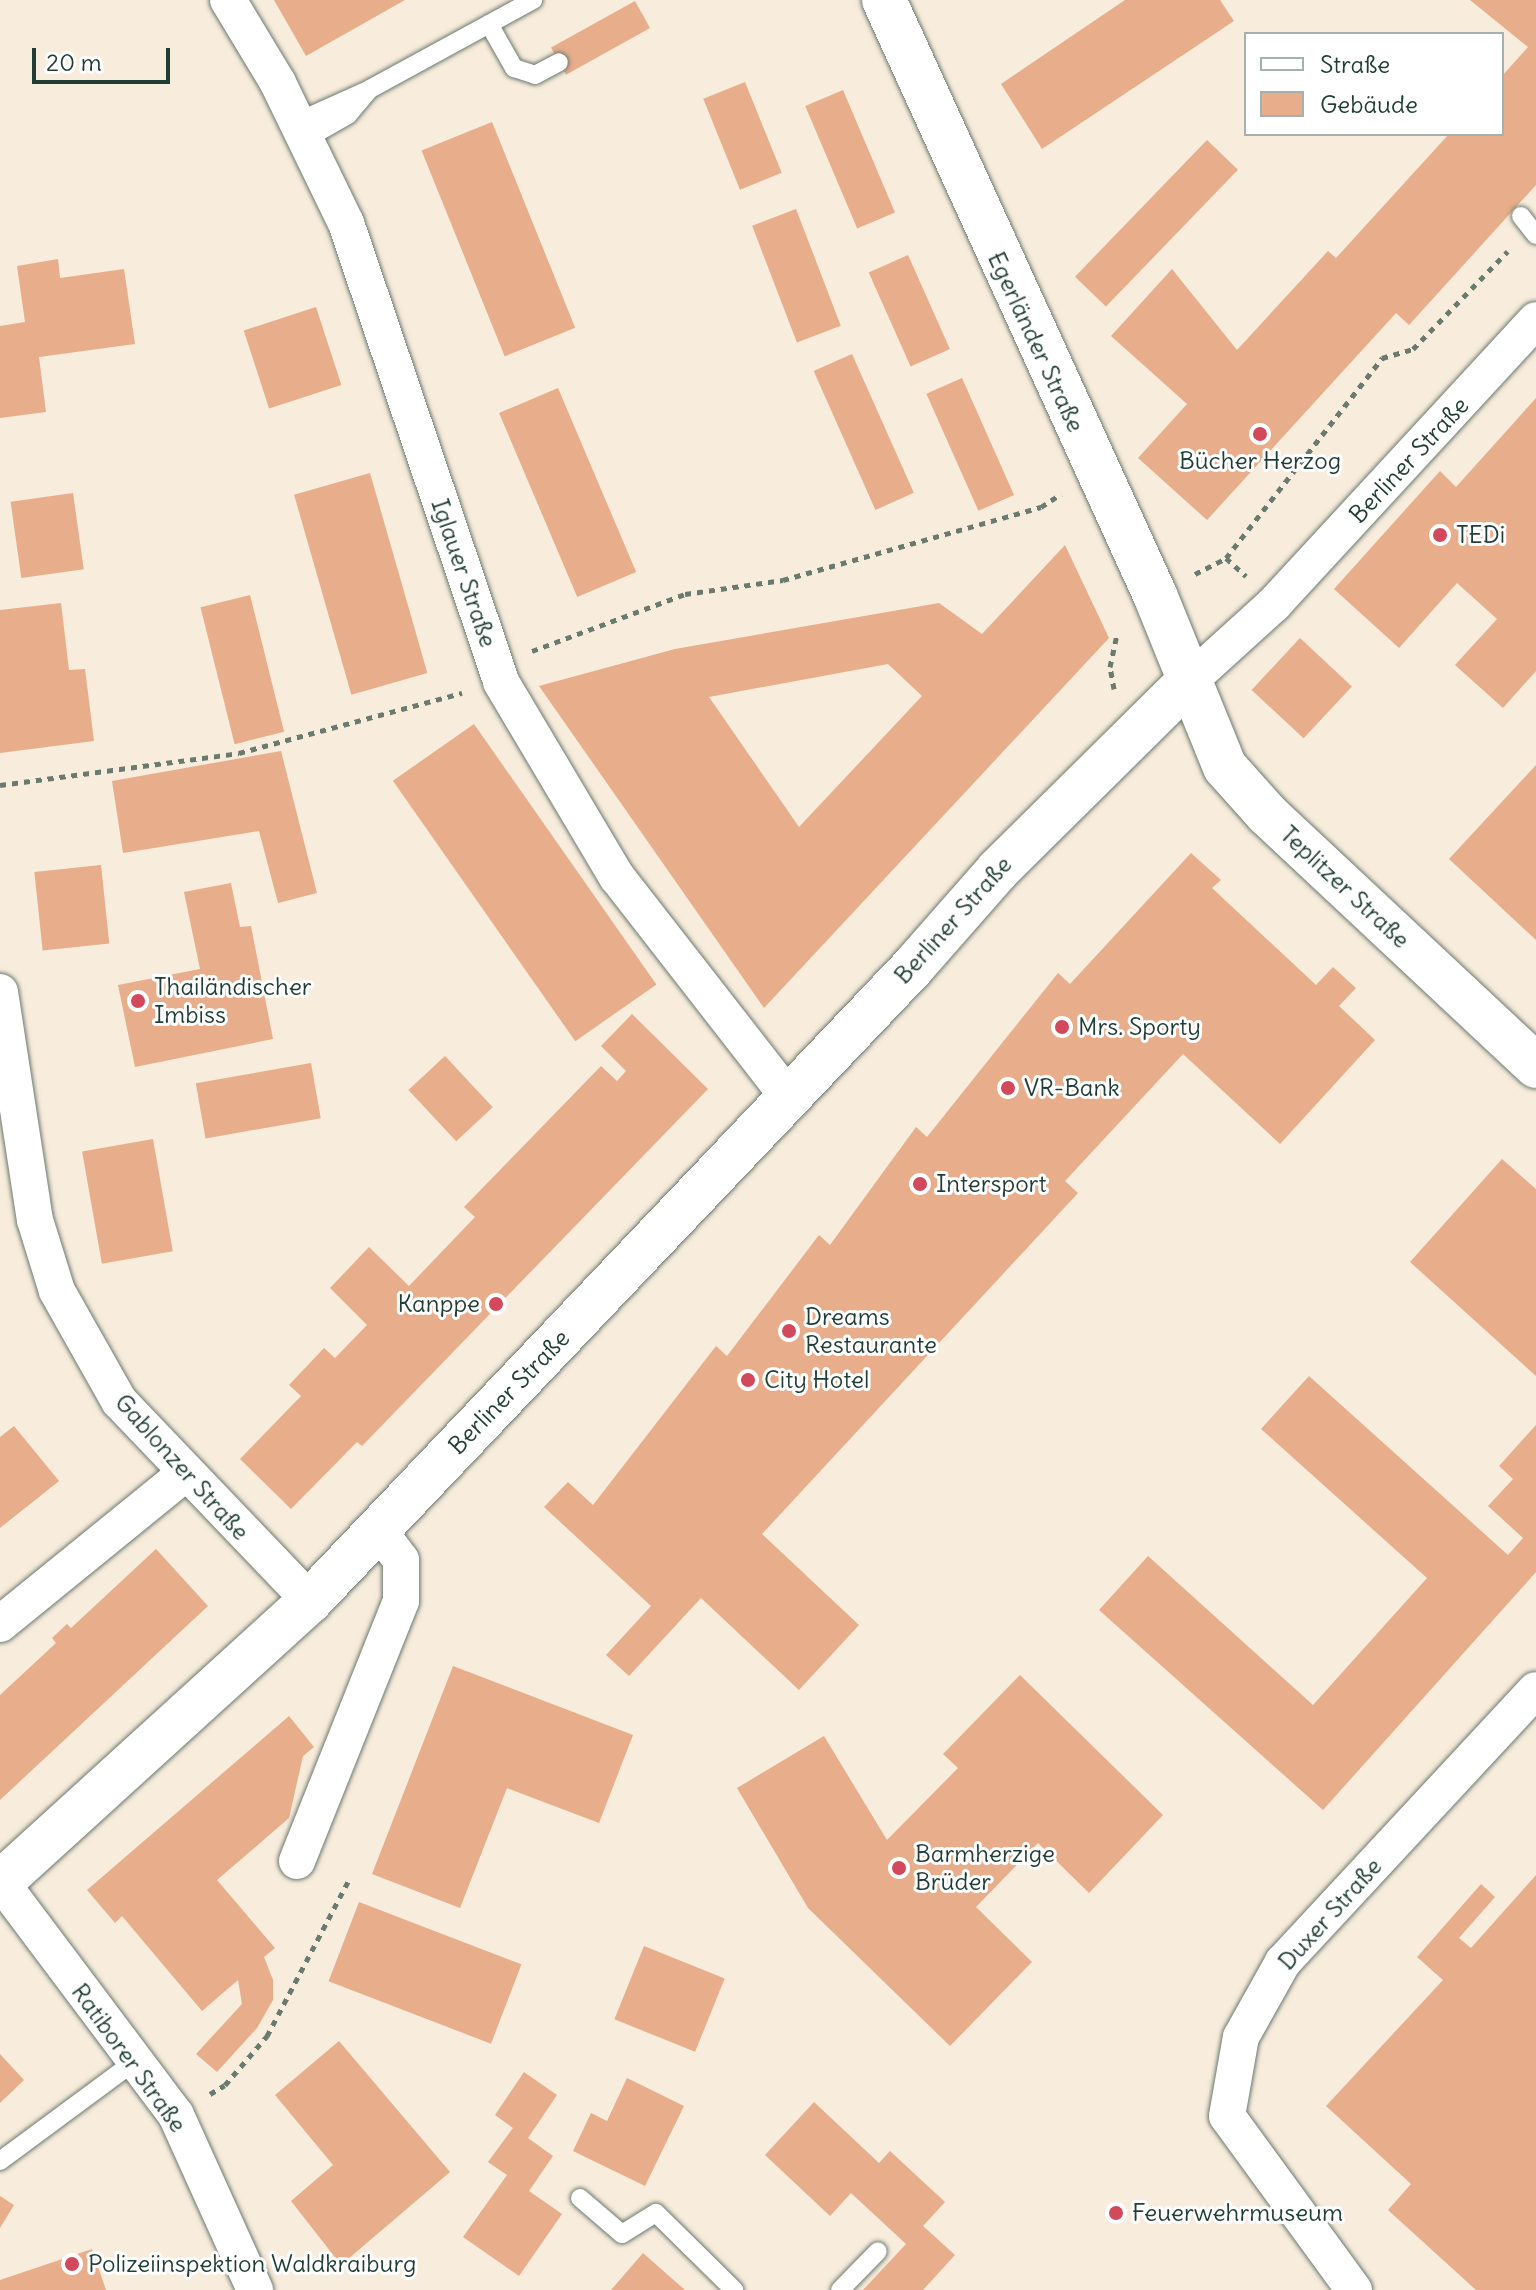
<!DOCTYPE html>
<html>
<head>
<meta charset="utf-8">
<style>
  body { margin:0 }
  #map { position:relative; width:1536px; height:2290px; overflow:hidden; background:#f8ecdc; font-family:Delius,sans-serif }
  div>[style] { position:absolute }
  .building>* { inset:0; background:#e8ad8a; transform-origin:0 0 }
  .path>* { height:5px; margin-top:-2.5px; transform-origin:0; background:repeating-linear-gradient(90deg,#6b7a6f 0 6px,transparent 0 12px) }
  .roads { filter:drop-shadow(0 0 2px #6b7a6f) drop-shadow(0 0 2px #6b7a6f) }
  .lane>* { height:18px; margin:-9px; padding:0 9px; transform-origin:9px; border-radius:9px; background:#fff }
  .street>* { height:36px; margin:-18px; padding:0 18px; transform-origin:18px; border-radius:18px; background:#fff }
  .secondary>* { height:44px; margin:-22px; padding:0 22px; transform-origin:22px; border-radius:22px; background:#fff }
  .dots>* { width:22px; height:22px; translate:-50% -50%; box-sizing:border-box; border:4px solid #fff; border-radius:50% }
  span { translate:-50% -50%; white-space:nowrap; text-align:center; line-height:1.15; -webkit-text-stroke:6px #fff; paint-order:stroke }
  .street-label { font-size:24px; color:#1f3d34 }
  .poi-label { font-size:24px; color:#1f3d34 }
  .left { translate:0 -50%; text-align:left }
  .right { translate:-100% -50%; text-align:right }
  .legend { position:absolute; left:1244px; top:32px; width:260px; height:104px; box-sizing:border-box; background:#fff; border:2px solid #a5b1ae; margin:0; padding:10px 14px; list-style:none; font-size:24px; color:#1f3d34 }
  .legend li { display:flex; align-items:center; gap:16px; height:40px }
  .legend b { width:40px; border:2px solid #a5b1ae }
  .scale { position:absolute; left:32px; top:48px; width:138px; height:36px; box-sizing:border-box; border:4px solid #1f3d34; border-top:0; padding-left:10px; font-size:24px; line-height:28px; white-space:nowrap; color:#1f3d34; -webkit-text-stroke:6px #fff; paint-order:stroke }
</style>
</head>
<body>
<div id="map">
  <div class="building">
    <div style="clip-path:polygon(274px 0,405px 0,306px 56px)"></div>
    <div style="clip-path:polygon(1125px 0,1220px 0,1234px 21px,1042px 149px,1001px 84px)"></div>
    <div style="clip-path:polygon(1470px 0,1536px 0,1536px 185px,1409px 325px,1396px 313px,1207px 520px,1138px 458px,1187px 404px,1111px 336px,1172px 269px,1237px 350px,1328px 251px,1336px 258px,1449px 134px,1502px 134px,1502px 76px,1528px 47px)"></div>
    <div style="left:635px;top:1px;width:31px;height:96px;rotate:61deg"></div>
    <div style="left:745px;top:82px;width:98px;height:45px;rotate:68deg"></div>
    <div style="left:843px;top:90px;width:133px;height:41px;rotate:67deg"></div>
    <div style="left:492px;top:122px;width:222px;height:76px;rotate:68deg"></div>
    <div style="left:1207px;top:140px;width:43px;height:190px;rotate:44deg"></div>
    <div style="left:796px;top:209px;width:125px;height:47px;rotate:69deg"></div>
    <div style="left:908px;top:255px;width:103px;height:43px;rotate:66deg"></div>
    <div style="clip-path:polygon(58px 259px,60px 278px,124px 269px,135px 344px,39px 357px,46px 412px,0 418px,0 326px,25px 322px,17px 266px)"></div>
    <div style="left:316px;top:307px;width:82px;height:76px;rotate:72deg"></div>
    <div style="left:852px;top:354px;width:152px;height:42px;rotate:66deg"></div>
    <div style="left:962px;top:378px;width:128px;height:39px;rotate:66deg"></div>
    <div style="left:558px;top:388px;width:200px;height:64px;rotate:67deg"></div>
    <div style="clip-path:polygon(1536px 398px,1536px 671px,1503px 708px,1455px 665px,1497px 619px,1457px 583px,1399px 648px,1334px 589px,1440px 471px,1456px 487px)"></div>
    <div style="left:370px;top:473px;width:208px;height:79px;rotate:74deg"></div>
    <div style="left:73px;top:493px;width:77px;height:63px;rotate:82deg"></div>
    <div style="clip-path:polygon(evenodd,1065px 545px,1109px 638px,764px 1008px,539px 686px,675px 649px,939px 603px,982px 634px,1065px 545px,888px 664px,922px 696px,799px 827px,709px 697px,888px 664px)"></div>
    <div style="left:250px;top:595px;width:141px;height:51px;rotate:76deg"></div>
    <div style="clip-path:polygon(61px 603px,69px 670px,85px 669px,94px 741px,0 753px,0 610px)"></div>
    <div style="left:1300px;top:638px;width:71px;height:71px;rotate:43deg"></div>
    <div style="left:474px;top:724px;width:318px;height:99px;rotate:55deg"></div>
    <div style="clip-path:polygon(281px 751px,317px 893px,278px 903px,259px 831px,123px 853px,112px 781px)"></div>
    <div style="clip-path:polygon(1536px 765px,1536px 940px,1449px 859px)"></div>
    <div style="clip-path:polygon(1191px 853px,1221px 880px,1212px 888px,1316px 985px,1333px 967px,1356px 988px,1339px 1006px,1375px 1040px,1280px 1144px,1183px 1054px,1065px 1181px,1078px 1193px,762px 1534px,859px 1625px,799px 1690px,701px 1598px,629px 1676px,606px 1655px,651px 1606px,544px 1507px,568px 1482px,593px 1505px,716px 1346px,727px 1356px,819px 1235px,830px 1245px,916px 1127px,927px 1137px,1058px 973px,1070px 984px)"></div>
    <div style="left:101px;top:865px;width:79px;height:67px;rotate:84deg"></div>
    <div style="clip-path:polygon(231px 883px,240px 927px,251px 926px,273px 1039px,135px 1067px,118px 985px,200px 969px,184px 892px)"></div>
    <div style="clip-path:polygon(632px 1014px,708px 1089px,362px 1446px,357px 1442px,291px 1509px,240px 1459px,301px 1396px,289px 1385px,324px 1348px,335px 1358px,367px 1325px,330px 1288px,369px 1247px,409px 1286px,475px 1217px,464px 1207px,601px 1066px,617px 1081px,626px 1071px,601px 1046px)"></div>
    <div style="left:445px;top:1056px;width:70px;height:50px;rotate:47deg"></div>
    <div style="left:311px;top:1063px;width:56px;height:117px;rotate:80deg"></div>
    <div style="left:153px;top:1139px;width:114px;height:72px;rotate:80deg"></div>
    <div style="clip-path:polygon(1502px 1159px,1536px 1189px,1536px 1376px,1410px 1262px)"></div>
    <div style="clip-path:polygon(1309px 1376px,1508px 1555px,1523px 1538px,1488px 1506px,1513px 1479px,1499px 1466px,1536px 1425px,1536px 1572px,1323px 1810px,1099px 1610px,1148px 1556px,1313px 1705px,1427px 1578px,1261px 1429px)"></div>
    <div style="clip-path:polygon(14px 1426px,59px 1481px,0 1528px,0 1437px)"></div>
    <div style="clip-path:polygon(156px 1549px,208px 1606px,0 1800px,0 1695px,56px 1643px,52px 1638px,67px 1624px,71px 1628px)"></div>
    <div style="clip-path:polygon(453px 1666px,633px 1735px,599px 1823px,507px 1788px,460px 1908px,372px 1874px)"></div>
    <div style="clip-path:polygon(1020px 1675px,1163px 1815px,1089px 1893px,1038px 1843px,976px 1907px,1032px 1962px,950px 2046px,808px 1908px,737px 1788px,824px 1736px,887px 1840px,958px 1768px,943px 1754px)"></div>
    <div style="clip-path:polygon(289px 1716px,314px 1747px,303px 1756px,289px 1818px,217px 1880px,275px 1948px,264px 1957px,273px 1980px,273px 2000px,257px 2028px,217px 2072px,196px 2054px,242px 2004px,238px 1980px,202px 2011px,122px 1916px,115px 1923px,87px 1890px)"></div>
    <div style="clip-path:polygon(1536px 1875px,1536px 2290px,1476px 2290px,1388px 2210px,1411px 2184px,1326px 2106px,1443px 1980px,1417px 1957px,1481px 1884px,1495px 1897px,1459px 1938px,1471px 1948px)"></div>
    <div style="left:359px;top:1902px;width:174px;height:85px;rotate:21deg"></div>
    <div style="left:644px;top:1946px;width:87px;height:79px;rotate:22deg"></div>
    <div style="clip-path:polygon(339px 2041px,450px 2172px,341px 2265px,291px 2201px,333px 2165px,275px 2095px)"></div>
    <div style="clip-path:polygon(0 2054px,24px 2080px,0 2103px)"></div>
    <div style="clip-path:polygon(524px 2072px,557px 2095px,528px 2138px,553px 2156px,529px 2191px,562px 2214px,519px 2276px,463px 2237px,507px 2175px,488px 2162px,513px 2128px,495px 2115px)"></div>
    <div style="clip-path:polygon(627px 2078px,684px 2106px,645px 2186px,573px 2151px,591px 2113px,607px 2121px)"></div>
    <div style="clip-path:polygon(814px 2102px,879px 2163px,890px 2151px,945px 2202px,923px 2226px,955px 2255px,923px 2290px,863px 2290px,906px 2244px,851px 2193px,830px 2216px,765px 2155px)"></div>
    <div style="clip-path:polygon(0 2196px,14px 2205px,0 2228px)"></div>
    <div style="clip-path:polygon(92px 2249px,106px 2290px,0 2290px,0 2280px)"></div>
    <div style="clip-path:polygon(643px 2253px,685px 2290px,611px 2290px)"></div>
  </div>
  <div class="path">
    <div style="left:1226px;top:558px;width:27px;rotate:42deg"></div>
    <div style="left:1195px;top:574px;width:35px;rotate:-27deg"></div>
    <div style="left:1226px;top:558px;width:254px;rotate:-52deg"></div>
    <div style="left:1382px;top:358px;width:32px;rotate:-16deg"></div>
    <div style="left:1413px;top:349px;width:136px;rotate:-45.9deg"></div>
    <div style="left:532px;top:651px;width:163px;rotate:-20.4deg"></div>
    <div style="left:685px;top:594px;width:99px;rotate:-8.1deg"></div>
    <div style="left:783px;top:580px;width:268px;rotate:-15.8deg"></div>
    <div style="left:1041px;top:507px;width:24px;rotate:-33deg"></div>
    <div style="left:1114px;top:689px;width:22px;rotate:-100deg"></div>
    <div style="left:1110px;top:667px;width:35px;rotate:-78deg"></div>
    <div style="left:0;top:785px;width:241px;rotate:-7.6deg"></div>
    <div style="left:239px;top:753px;width:231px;rotate:-15.1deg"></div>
    <div style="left:210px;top:2094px;width:17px;rotate:-31deg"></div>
    <div style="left:225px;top:2085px;width:65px;rotate:-49.4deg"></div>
    <div style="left:267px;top:2036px;width:176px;rotate:-62.3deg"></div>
  </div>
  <div class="roads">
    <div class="lane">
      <div style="left:489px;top:24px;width:51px;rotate:60.4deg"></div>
      <div style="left:514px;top:68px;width:22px;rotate:18deg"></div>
      <div style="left:535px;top:75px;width:27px;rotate:-28deg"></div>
      <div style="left:297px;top:122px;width:80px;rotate:-24.3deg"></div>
      <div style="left:370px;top:89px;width:186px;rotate:-28.6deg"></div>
      <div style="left:306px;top:139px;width:48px;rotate:-29.7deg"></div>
      <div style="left:348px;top:115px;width:34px;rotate:-50deg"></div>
      <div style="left:1521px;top:216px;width:24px;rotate:52deg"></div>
      <div style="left:0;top:2161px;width:167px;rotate:-36.5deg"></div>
      <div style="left:580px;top:2198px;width:55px;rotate:40.6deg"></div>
      <div style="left:622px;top:2234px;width:40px;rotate:-32deg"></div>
      <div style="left:656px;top:2213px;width:110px;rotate:44.6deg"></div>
      <div style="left:840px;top:2290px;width:54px;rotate:-45.7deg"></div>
    </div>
    <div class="street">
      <div style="left:228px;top:0;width:97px;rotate:58.9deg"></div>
      <div style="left:278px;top:83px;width:156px;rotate:64.1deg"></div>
      <div style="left:346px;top:223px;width:484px;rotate:71.3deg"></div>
      <div style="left:501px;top:682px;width:227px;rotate:59.3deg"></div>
      <div style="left:617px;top:877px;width:280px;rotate:52.1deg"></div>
      <div style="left:1187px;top:683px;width:118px;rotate:-42.2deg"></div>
      <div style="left:1274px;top:604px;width:386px;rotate:-47.3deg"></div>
      <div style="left:0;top:992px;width:231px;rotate:81.3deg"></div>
      <div style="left:35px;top:1220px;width:74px;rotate:72.8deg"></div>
      <div style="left:57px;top:1291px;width:126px;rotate:60.6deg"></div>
      <div style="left:119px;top:1401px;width:277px;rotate:46.3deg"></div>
      <div style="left:0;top:1624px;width:240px;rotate:-39.1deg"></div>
      <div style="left:297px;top:1861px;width:280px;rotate:-68.2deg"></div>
      <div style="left:401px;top:1601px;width:41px;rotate:-90deg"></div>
      <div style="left:401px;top:1560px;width:39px;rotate:-127deg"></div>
      <div style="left:1px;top:1882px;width:291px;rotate:53.1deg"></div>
      <div style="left:176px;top:2115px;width:192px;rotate:65.7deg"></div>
      <div style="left:1354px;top:2290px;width:215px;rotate:-126.1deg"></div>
      <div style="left:1227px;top:2116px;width:80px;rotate:-80deg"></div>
      <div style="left:1241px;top:2037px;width:86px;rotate:-60.8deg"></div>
      <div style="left:1283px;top:1962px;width:371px;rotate:-47.1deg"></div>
    </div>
    <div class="secondary">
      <div style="left:884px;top:0;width:654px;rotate:65.51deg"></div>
      <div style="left:1155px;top:595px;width:186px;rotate:67.9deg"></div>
      <div style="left:1225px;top:767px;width:63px;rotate:48.2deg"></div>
      <div style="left:1267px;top:814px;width:369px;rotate:43.1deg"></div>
      <div style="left:0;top:1883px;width:419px;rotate:-42.3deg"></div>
      <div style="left:310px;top:1601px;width:874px;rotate:-46.44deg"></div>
      <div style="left:912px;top:968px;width:130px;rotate:-48.7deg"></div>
      <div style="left:998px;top:870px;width:266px;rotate:-44.7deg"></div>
    </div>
  </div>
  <div class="dots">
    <div style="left:1260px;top:434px;background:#d1495b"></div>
    <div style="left:1440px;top:535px;background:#d1495b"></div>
    <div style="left:138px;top:1001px;background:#d1495b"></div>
    <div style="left:1062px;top:1027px;background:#d1495b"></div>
    <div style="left:1008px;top:1088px;background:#d1495b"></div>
    <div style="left:920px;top:1184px;background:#d1495b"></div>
    <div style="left:496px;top:1304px;background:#d1495b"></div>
    <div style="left:789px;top:1331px;background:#d1495b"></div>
    <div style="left:748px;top:1380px;background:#d1495b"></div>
    <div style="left:899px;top:1868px;background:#d1495b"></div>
    <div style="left:1116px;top:2213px;background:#d1495b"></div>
    <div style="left:72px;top:2264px;background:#d1495b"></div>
  </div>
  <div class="street-label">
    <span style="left:1036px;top:342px;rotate:65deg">Egerländer Straße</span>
    <span style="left:1409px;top:460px;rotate:-47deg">Berliner Straße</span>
    <span style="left:464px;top:573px;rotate:71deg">Iglauer Straße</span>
    <span style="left:1345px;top:887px;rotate:43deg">Teplitzer Straße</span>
    <span style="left:953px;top:920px;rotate:-48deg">Berliner Straße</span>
    <span style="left:509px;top:1392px;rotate:-46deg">Berliner Straße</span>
    <span style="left:182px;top:1467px;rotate:48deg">Gablonzer Straße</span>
    <span style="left:1330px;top:1914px;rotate:-48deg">Duxer Straße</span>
    <span style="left:129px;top:2058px;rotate:54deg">Ratiborer Straße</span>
  </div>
  <div class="poi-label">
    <span style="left:1260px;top:461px">Bücher Herzog</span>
    <span class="left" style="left:1456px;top:535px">TEDi</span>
    <span class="left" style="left:154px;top:1001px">Thailändischer<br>Imbiss</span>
    <span class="left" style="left:1078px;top:1027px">Mrs. Sporty</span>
    <span class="left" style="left:1024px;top:1088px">VR-Bank</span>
    <span class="left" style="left:936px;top:1184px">Intersport</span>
    <span class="right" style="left:480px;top:1304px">Kanppe</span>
    <span class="left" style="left:805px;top:1331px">Dreams<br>Restaurante</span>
    <span class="left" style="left:764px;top:1380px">City Hotel</span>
    <span class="left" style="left:915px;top:1868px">Barmherzige<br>Brüder</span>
    <span class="left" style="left:1132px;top:2213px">Feuerwehrmuseum</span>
    <span class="left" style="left:88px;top:2264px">Polizeiinspektion Waldkraiburg</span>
  </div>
  <ul class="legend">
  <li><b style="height:10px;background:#fff"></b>Straße</li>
  <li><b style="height:22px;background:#e8ad8a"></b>Gebäude</li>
  </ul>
  <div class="scale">20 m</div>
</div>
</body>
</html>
